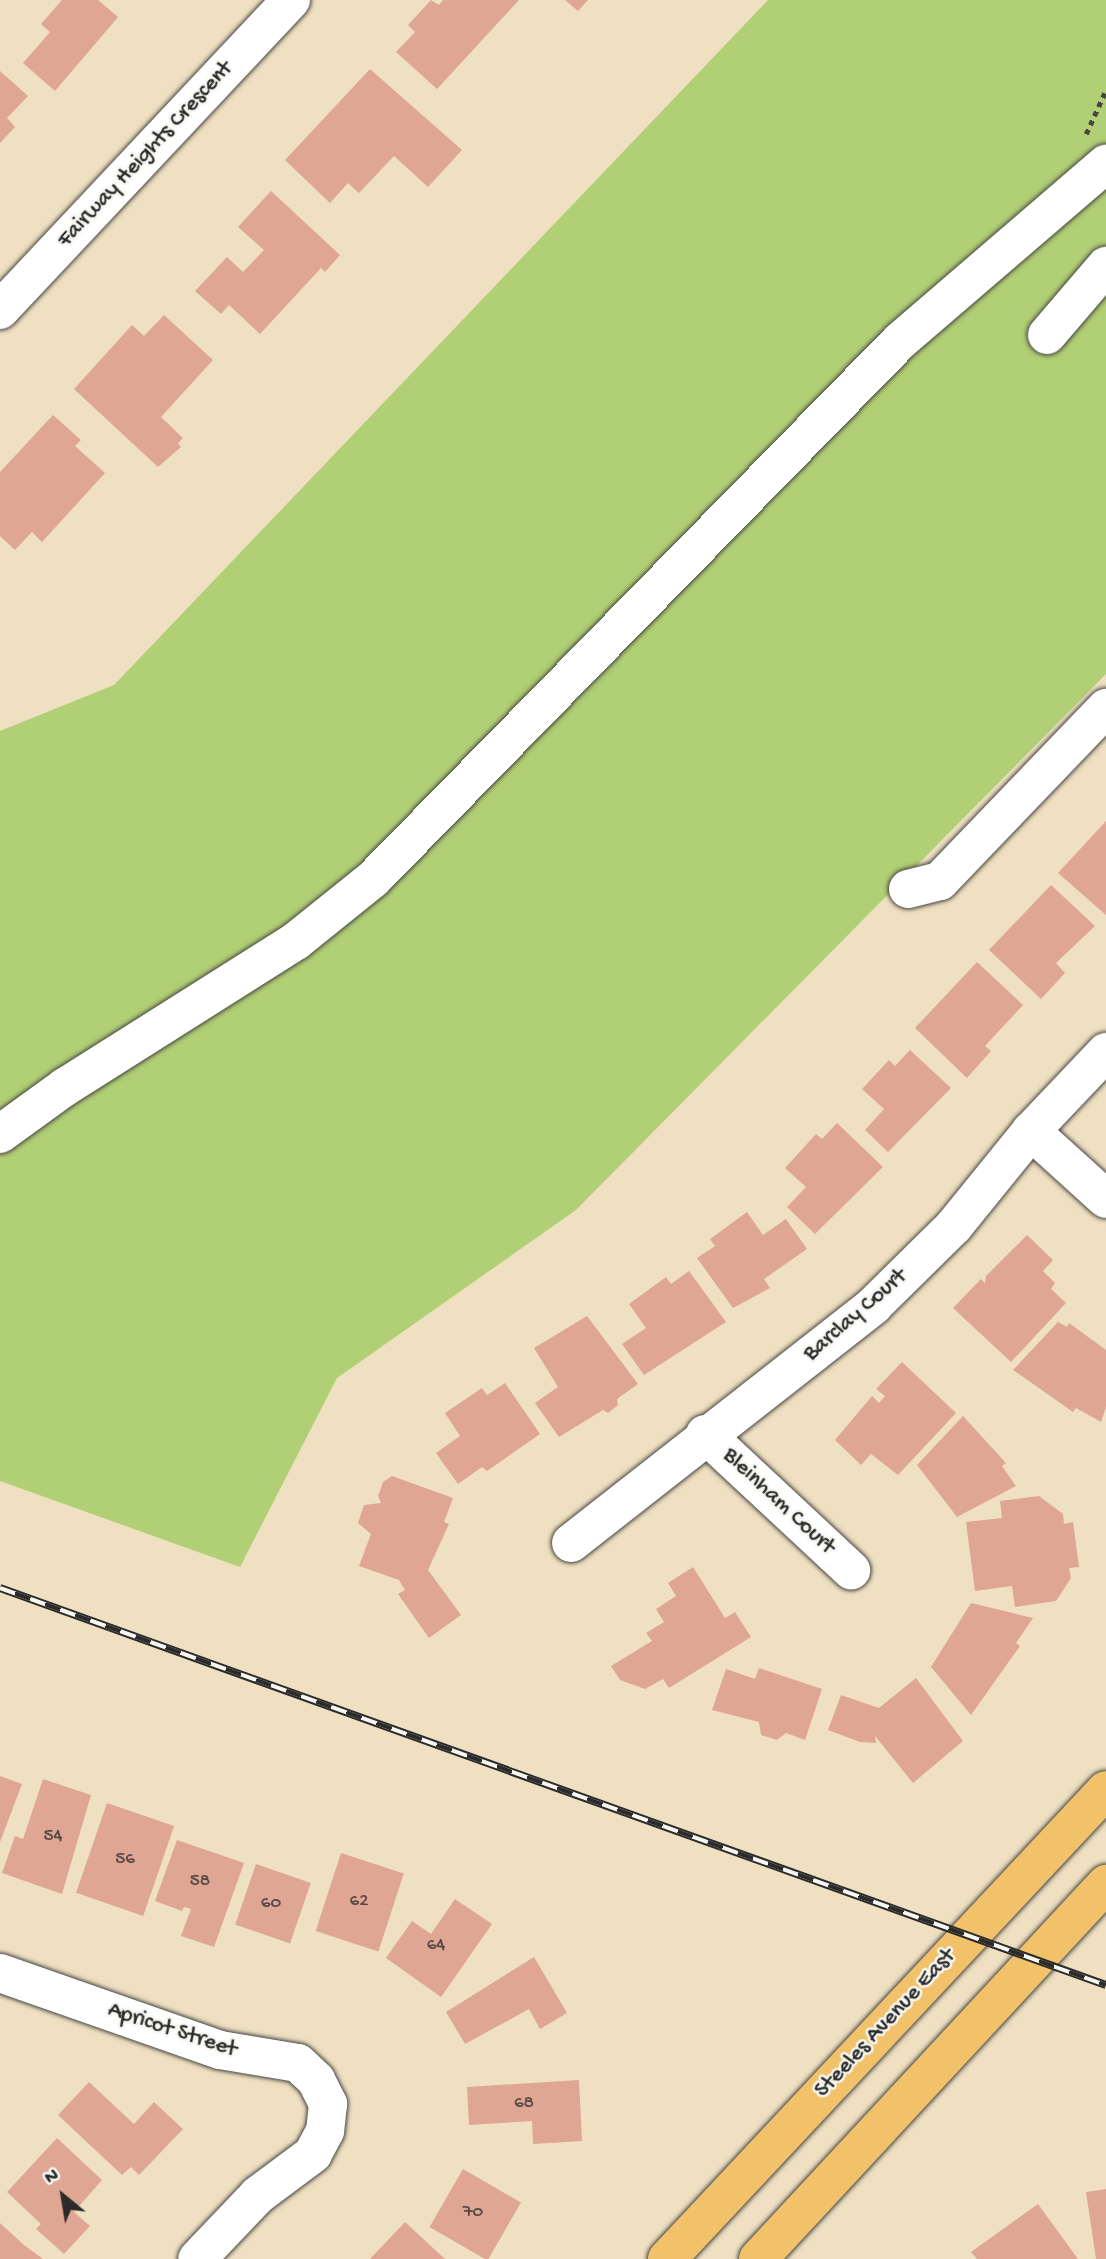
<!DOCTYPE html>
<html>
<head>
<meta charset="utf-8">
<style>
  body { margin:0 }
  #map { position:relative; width:1106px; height:2259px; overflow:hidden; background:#efe0c2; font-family:"Gochi Hand",sans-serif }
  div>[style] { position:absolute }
  .green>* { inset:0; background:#b1cf75 }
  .building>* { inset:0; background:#dfa694; transform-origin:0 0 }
  .path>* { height:4.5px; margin-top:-2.25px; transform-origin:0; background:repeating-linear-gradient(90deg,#484642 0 5px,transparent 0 10px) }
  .roads { filter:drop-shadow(0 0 2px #484642) drop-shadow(0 0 2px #484642) }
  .minor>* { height:38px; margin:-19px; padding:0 19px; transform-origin:19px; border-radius:19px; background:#fff }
  .major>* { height:38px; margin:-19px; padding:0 19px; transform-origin:19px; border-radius:19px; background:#f2c26a }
  .rail>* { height:8px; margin-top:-4px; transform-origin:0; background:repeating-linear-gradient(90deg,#f6f6f2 0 16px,#2b2b2b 0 32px); box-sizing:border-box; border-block:2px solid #2b2b2b }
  span { translate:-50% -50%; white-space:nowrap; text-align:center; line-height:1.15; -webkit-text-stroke:5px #f6f6f2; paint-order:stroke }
  .number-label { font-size:19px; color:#584a45 }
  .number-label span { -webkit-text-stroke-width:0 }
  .street-label { font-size:23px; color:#2b2b2b }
  .north { position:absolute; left:28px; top:2161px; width:70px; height:70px; -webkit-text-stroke:5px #f6f6f2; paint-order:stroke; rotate:330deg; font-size:19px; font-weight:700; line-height:28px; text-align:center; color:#2b2b2b }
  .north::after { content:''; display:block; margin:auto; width:24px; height:32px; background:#2b2b2b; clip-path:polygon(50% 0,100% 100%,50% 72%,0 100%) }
</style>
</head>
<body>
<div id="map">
  <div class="green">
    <div style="clip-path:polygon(768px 0,1106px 0,1106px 674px,576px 1210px,337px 1378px,240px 1567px,0 1481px,0 731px,114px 685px)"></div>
  </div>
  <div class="building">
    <div style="clip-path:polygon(62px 0,98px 0,118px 17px,55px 91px,23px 63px,50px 32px,41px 24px)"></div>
    <div style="clip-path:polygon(431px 0,439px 5px,443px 0,519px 0,437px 89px,396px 52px,415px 32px,408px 25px)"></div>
    <div style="clip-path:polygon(565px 0,588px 0,578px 11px)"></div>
    <div style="clip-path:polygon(370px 69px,462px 150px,428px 187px,394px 156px,359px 193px,348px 183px,330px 203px,285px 160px)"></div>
    <div style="clip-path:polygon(0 71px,28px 96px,7px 118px,15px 127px,0 143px)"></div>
    <div style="clip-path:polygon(271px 191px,340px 255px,325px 272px,321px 268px,260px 334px,229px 305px,221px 314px,195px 291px,227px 257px,243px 272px,264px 250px,238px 227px)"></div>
    <div style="clip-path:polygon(164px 315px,213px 360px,161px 417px,183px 438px,178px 443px,181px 447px,158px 467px,74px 389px,132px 325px,144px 336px)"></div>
    <div style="clip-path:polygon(53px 415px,81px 440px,75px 446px,105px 473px,42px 542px,32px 532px,15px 550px,0 536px,0 472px)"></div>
    <div style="clip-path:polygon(1106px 821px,1106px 915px,1058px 873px)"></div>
    <div style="clip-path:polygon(1051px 885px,1095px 926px,1056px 963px,1065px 973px,1041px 999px,989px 950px)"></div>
    <div style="clip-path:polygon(977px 962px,1023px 1005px,985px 1046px,991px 1051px,967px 1078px,915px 1028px)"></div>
    <div style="clip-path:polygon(910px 1050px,951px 1088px,888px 1152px,865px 1130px,884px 1109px,862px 1089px,889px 1060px,895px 1066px)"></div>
    <div style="clip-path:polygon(837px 1123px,883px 1167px,815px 1234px,787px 1207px,806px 1187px,785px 1168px,816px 1134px,822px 1139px)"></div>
    <div style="clip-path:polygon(747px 1212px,763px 1235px,786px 1219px,807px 1249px,764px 1279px,770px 1288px,733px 1308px,697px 1258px,715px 1246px,710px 1239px)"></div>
    <div style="clip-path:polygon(1027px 1235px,1053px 1260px,1043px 1271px,1055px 1283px,1051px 1289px,1066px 1303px,1011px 1362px,953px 1308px,981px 1279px,985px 1283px,986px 1276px)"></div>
    <div style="clip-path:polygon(689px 1271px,726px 1322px,644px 1375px,622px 1344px,646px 1328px,629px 1304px,666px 1277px,671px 1284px)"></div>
    <div style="clip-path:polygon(587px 1316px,638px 1384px,617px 1399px,618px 1405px,608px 1413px,603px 1410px,559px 1437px,535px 1403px,558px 1387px,534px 1348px)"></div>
    <div style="clip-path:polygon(1058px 1322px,1067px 1327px,1069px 1323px,1106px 1350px,1106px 1407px,1101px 1422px,1076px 1408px,1073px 1412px,1013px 1370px)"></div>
    <div style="clip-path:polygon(902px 1362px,956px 1413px,898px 1475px,871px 1454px,861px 1465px,835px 1440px,872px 1396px,879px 1403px,885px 1396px,876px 1389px)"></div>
    <div style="clip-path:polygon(505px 1383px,540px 1434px,487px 1471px,482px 1467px,458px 1484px,436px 1453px,460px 1436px,445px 1413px,482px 1388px,487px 1395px)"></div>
    <div style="clip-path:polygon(963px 1416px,1006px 1463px,1002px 1466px,1016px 1486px,957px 1517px,917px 1465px)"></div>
    <div style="clip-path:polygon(392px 1476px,453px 1498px,444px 1522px,449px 1524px,428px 1570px,461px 1615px,429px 1638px,398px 1594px,405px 1590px,399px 1580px,359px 1566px,371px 1534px,358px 1523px,364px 1505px,381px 1503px,378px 1496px,383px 1482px)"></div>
    <div style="clip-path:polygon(1039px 1496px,1063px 1514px,1064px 1524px,1073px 1522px,1079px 1567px,1069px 1568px,1071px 1578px,1056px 1601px,1015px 1607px,1012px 1586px,975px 1591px,966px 1522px,1002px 1518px,1000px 1501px)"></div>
    <div style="clip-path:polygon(693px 1567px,725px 1618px,735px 1612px,751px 1637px,669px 1688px,663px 1679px,645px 1689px,620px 1680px,611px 1666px,652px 1641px,646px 1633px,664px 1622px,656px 1609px,676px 1596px,668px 1583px)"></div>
    <div style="clip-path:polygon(971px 1603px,1033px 1618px,1016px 1643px,1020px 1646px,971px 1715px,931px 1667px)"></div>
    <div style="clip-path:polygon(759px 1668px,822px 1689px,805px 1740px,786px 1733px,777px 1740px,761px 1735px,759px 1722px,712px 1710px,726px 1669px,755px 1679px)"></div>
    <div style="clip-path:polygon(916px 1678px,963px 1741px,913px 1783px,875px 1736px,876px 1743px,860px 1742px,828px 1730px,841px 1695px,879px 1708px)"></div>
    <div style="clip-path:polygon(0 1776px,22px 1784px,0 1842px)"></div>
    <div style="clip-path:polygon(43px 1779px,91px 1795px,62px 1894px,2px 1873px,15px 1836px,23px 1839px)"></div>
    <div style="left:107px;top:1803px;width:71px;height:95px;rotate:19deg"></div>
    <div style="clip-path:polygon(177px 1840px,244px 1863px,214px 1947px,181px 1936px,191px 1909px,184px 1907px,182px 1911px,155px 1901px)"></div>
    <div style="left:341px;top:1853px;width:66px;height:82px;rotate:18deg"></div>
    <div style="left:256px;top:1864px;width:58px;height:64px;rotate:19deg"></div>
    <div style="clip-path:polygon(455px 1899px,492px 1924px,441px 1997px,386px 1958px,412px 1921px,431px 1934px)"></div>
    <div style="clip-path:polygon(534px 1957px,567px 2013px,540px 2029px,529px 2009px,465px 2044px,446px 2012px)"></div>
    <div style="clip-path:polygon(579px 2080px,582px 2141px,533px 2144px,532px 2121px,469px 2125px,467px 2087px)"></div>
    <div style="clip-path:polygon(89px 2082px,134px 2124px,154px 2102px,183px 2129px,139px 2175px,131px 2167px,122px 2175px,58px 2115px)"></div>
    <div style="clip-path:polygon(57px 2138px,102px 2180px,74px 2212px,90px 2226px,64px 2254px,36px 2229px,41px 2224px,7px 2192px)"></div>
    <div style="left:463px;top:2169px;width:67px;height:67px;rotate:30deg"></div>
    <div style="clip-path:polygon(1106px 2189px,1106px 2259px,1096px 2259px,1086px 2192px)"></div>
    <div style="clip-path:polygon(1038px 2204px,1078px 2259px,977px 2259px,971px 2252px)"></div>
    <div style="clip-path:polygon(405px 2222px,445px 2259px,370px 2259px)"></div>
    <div style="clip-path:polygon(0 2223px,24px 2245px,43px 2259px,0 2259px)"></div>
  </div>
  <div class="path">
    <div style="left:1086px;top:134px;width:48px;rotate:-65.6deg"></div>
  </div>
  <div class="roads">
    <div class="minor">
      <div style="left:0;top:310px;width:425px;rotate:-46.8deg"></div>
      <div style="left:1047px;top:335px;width:91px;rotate:-49.5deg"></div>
      <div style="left:908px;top:889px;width:33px;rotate:-14deg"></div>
      <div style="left:940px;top:881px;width:240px;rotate:-46.2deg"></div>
      <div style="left:1031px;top:1131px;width:101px;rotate:42.2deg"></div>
      <div style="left:0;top:1134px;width:80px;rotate:-35.9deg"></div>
      <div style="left:65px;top:1087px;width:273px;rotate:-32.3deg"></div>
      <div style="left:296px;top:941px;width:99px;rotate:-38.8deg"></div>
      <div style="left:373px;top:879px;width:753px;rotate:-45.59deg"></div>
      <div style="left:900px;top:341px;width:272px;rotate:-40.7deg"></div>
      <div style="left:705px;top:1434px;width:200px;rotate:43deg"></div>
      <div style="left:571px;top:1543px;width:385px;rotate:-38.1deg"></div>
      <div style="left:874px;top:1305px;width:112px;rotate:-44.6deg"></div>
      <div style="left:954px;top:1226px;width:122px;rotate:-51deg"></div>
      <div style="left:1031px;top:1131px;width:109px;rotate:-46.5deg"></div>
      <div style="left:0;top:1973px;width:233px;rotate:19.3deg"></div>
      <div style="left:220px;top:2050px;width:79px;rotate:9.5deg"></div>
      <div style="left:298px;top:2063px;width:25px;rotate:43deg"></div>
      <div style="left:316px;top:2080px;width:27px;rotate:63deg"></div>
      <div style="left:328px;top:2104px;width:27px;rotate:96deg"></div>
      <div style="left:325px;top:2131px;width:26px;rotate:118deg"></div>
      <div style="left:313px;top:2154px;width:69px;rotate:143.3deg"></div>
      <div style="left:258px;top:2195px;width:88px;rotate:133.6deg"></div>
    </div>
    <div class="major">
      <div style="left:667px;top:2259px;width:642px;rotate:-46.89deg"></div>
      <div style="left:758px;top:2259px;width:512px;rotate:-47.14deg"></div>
    </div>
  </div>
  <div class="rail">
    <div style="left:0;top:1588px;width:1175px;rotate:19.75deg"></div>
  </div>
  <div class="number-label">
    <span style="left:53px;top:1837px">54</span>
    <span style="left:125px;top:1860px">56</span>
    <span style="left:200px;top:1882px">58</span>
    <span style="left:359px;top:1902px">62</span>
    <span style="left:271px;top:1904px">60</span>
    <span style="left:436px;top:1946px">64</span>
    <span style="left:524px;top:2104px">68</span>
    <span style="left:473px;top:2213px">70</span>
  </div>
  <div class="street-label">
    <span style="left:146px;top:155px;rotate:-47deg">Fairway Heights Crescent</span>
    <span style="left:856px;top:1316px;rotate:-41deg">Barclay Court</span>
    <span style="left:778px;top:1502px;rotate:43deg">Bleinham Court</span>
    <span style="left:886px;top:2024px;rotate:-47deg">Steeles Avenue East</span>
    <span style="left:172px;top:2031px;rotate:18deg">Apricot Street</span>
  </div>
  <div class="north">N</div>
</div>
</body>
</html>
